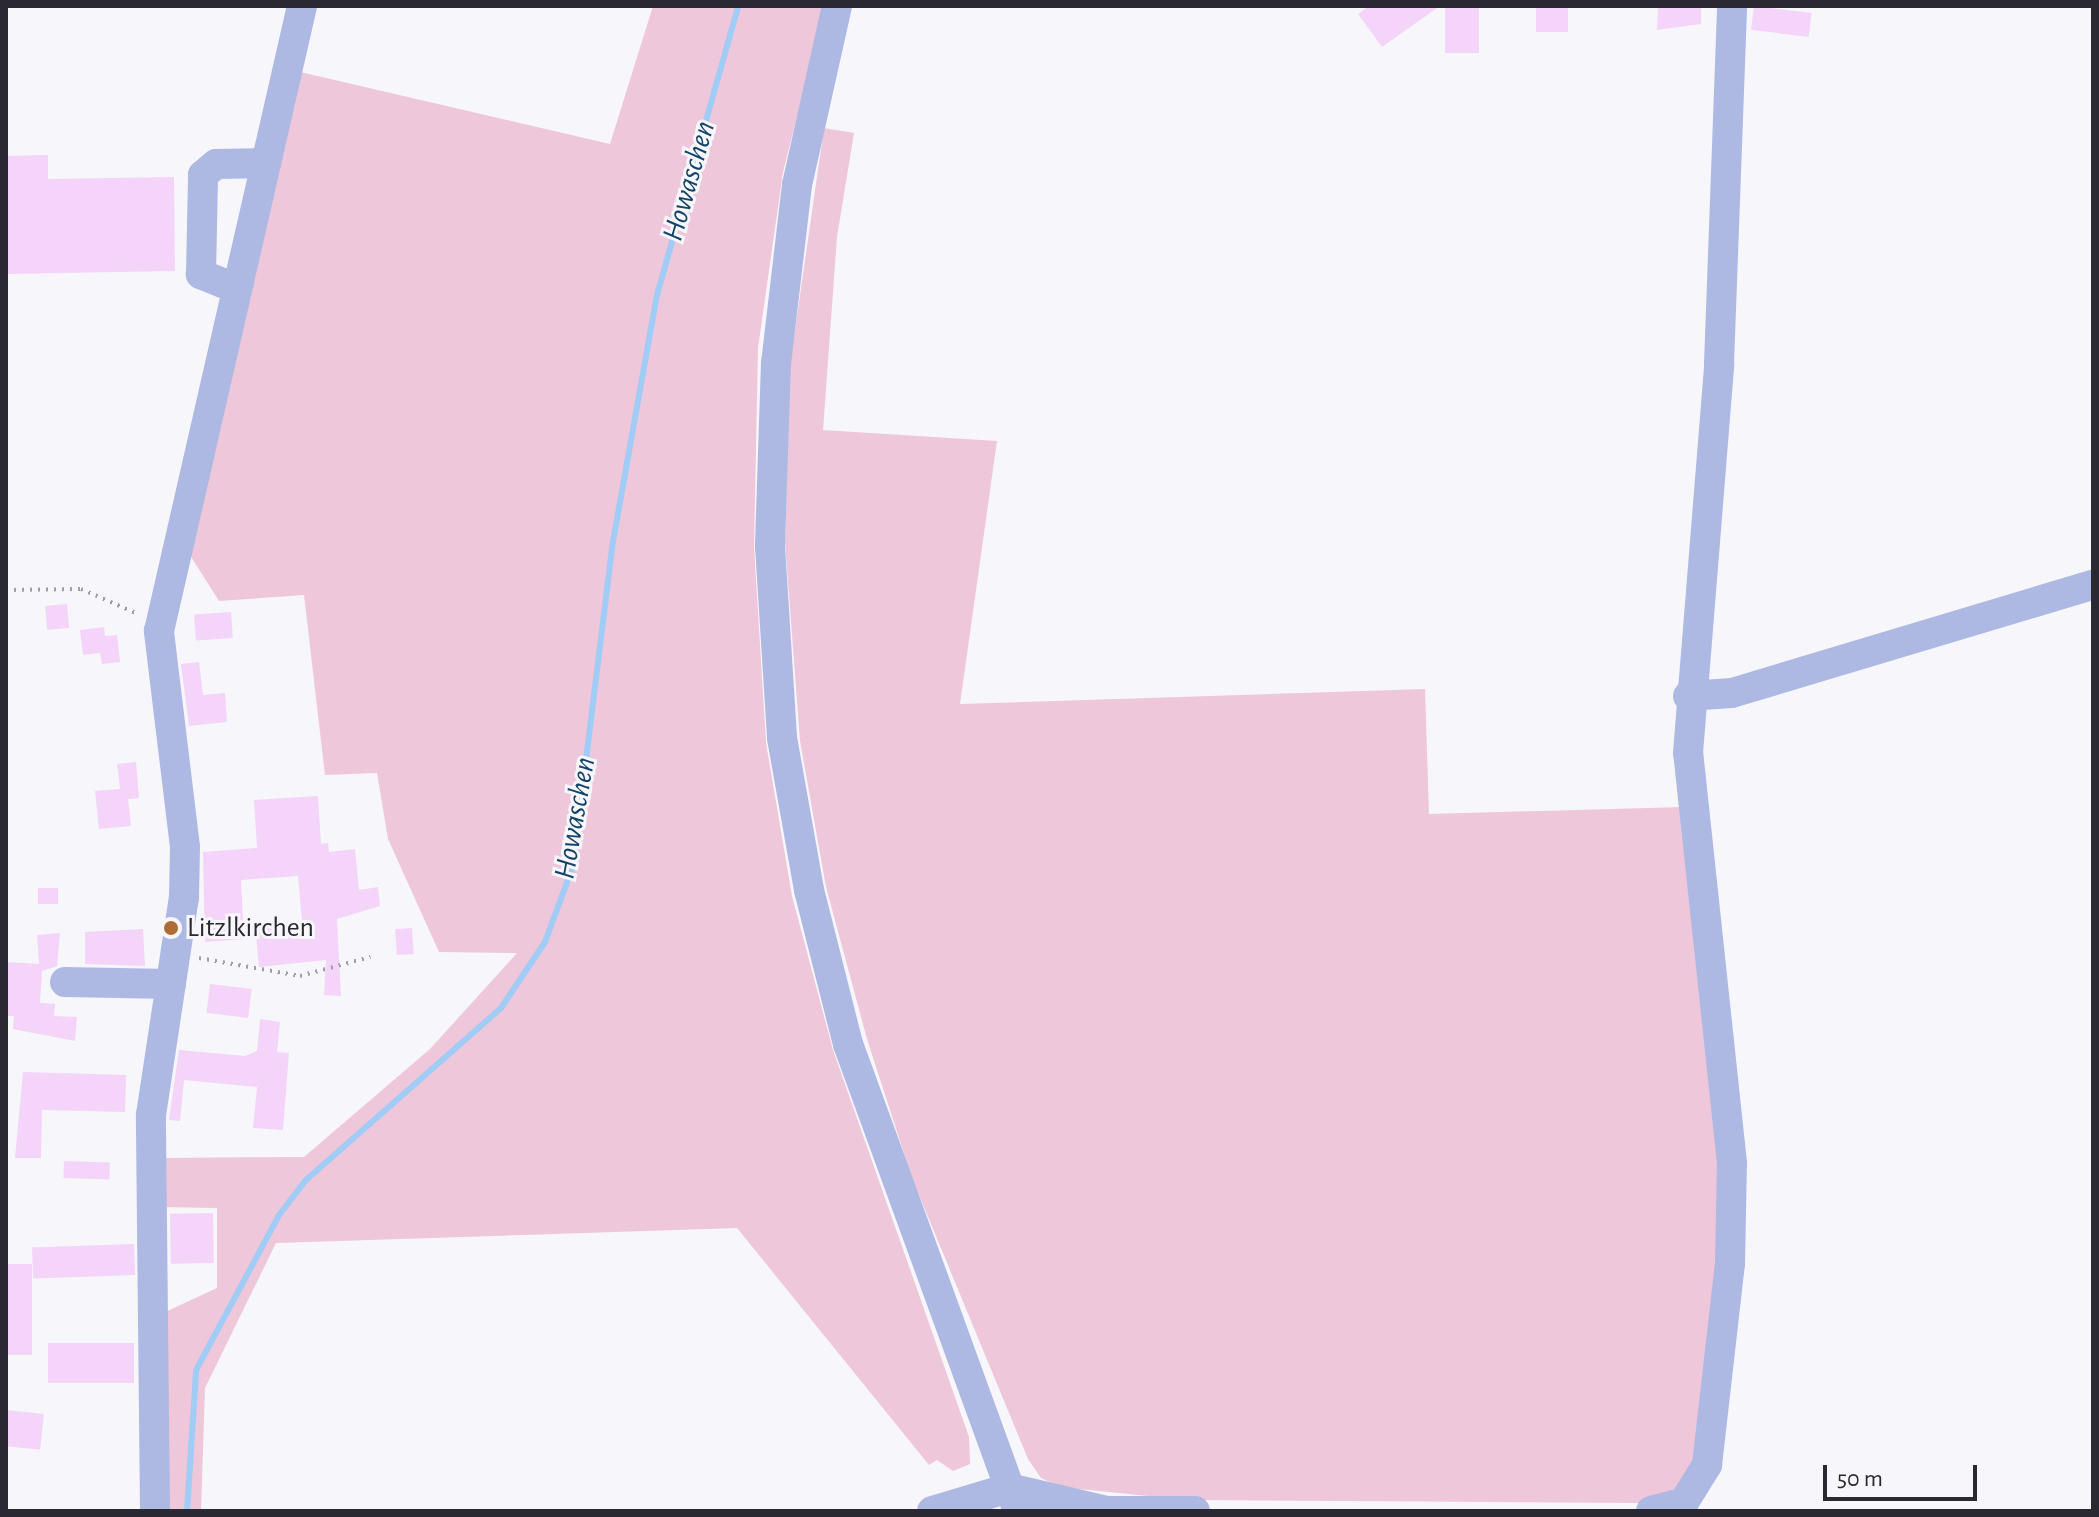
<!DOCTYPE html>
<html>
<head>
<meta charset="utf-8">
<style>
  body { margin:0 }
  #map { position:relative; width:2099px; height:1517px; overflow:hidden; background:#f7f6fb; font-family:"Alegreya Sans",sans-serif }
  div>[style] { position:absolute }
  .green>* { inset:0; background:#eec7db }
  .stream>* { height:6px; margin:-3px; padding:0 3px; transform-origin:3px; border-radius:3px; background:#a1ccf6 }
  .building>* { inset:0; background:#f4d4f9; transform-origin:0 0 }
  .path>* { height:4px; margin-top:-2px; transform-origin:0; background:repeating-linear-gradient(90deg,#a09ea5 0 2px,transparent 0 8px) }
  .minor>* { height:30px; margin:-15px; padding:0 15px; transform-origin:15px; border-radius:15px; background:#adb9e3 }
  .dots>* { width:22px; height:22px; translate:-50% -50%; box-sizing:border-box; border:4px solid #f7f6fb; border-radius:50% }
  span { translate:-50% -50%; white-space:nowrap; text-align:center; line-height:1.15; -webkit-text-stroke:6px #f7f6fb; paint-order:stroke }
  .poi-label { font-size:28px; color:#2a2831 }
  .left { translate:0 -50%; text-align:left }
  .water-label { font-size:30px; color:#15446b; font-style:italic }
  .frame { position:absolute; inset:0; border:8px solid #2a2831; pointer-events:none }
  .scale { position:absolute; left:1823px; top:1465px; width:154px; height:36px; box-sizing:border-box; border:4px solid #2a2831; border-top:0; padding-left:10px; font-size:24px; line-height:28px; white-space:nowrap; color:#2a2831; -webkit-text-stroke:6px #f7f6fb; paint-order:stroke }
</style>
</head>
<body>
<div id="map">
  <div class="green">
    <div style="clip-path:polygon(653px 6px,825px 6px,783px 172px,758px 348px,754px 546px,766px 743px,792px 896px,833px 1050px,969px 1437px,970px 1464px,953px 1471px,937px 1460px,929px 1465px,737px 1228px,276px 1243px,205px 1388px,201px 1511px,167px 1511px,163px 1313px,217px 1288px,217px 1208px,158px 1207px,159px 1158px,304px 1157px,430px 1049px,517px 953px,439px 952px,388px 839px,377px 773px,325px 775px,304px 595px,219px 601px,181px 541px,296px 71px,610px 144px)"></div>
    <div style="clip-path:polygon(824px 128px,854px 133px,837px 237px,823px 430px,997px 441px,960px 704px,1425px 689px,1429px 814px,1683px 807px,1724px 1159px,1721px 1264px,1692px 1482px,1640px 1503px,1187px 1500px,1060px 1487px,1041px 1478px,1028px 1459px,912px 1178px,867px 1039px,826px 887px,800px 741px,785px 542px,790px 365px)"></div>
  </div>
  <div class="stream">
    <div style="left:187px;top:1511px;width:141px;rotate:-86.3deg"></div>
    <div style="left:196px;top:1370px;width:176px;rotate:-61.8deg"></div>
    <div style="left:279px;top:1215px;width:44px;rotate:-52.4deg"></div>
    <div style="left:306px;top:1180px;width:260px;rotate:-41.4deg"></div>
    <div style="left:501px;top:1008px;width:79px;rotate:-56.3deg"></div>
    <div style="left:545px;top:942px;width:81px;rotate:-69.8deg"></div>
    <div style="left:573px;top:866px;width:321px;rotate:-83deg"></div>
    <div style="left:612px;top:547px;width:256px;rotate:-79.9deg"></div>
    <div style="left:657px;top:295px;width:300px;rotate:-74.3deg"></div>
  </div>
  <div class="building">
    <div style="clip-path:polygon(1369px 6px,1440px 6px,1382px 47px,1358px 14px)"></div>
    <div style="left:1445px;top:6px;width:34px;height:47px"></div>
    <div style="left:1536px;top:6px;width:32px;height:26px"></div>
    <div style="clip-path:polygon(1658px 6px,1701px 6px,1701px 24px,1657px 30px)"></div>
    <div style="left:1754px;top:6px;width:58px;height:24px;rotate:7deg"></div>
    <div style="clip-path:polygon(48px 155px,48px 179px,174px 177px,175px 271px,6px 274px,6px 156px)"></div>
    <div style="left:67px;top:604px;width:24px;height:22px;rotate:85deg"></div>
    <div style="left:231px;top:612px;width:26px;height:37px;rotate:86deg"></div>
    <div style="clip-path:polygon(104px 627px,105px 636px,117px 635px,120px 662px,102px 664px,100px 653px,83px 655px,80px 630px)"></div>
    <div style="clip-path:polygon(199px 662px,203px 695px,225px 693px,227px 722px,189px 726px,181px 664px)"></div>
    <div style="clip-path:polygon(136px 762px,139px 798px,128px 799px,131px 826px,99px 829px,95px 791px,120px 789px,117px 764px)"></div>
    <div style="clip-path:polygon(318px 796px,321px 844px,328px 843px,329px 852px,355px 849px,359px 890px,378px 887px,380px 906px,337px 919px,341px 996px,324px 995px,326px 960px,259px 967px,255px 925px,302px 921px,298px 876px,241px 880px,244px 939px,205px 942px,203px 852px,257px 848px,254px 800px)"></div>
    <div style="left:38px;top:888px;width:20px;height:16px"></div>
    <div style="left:412px;top:928px;width:26px;height:17px;rotate:86deg"></div>
    <div style="clip-path:polygon(143px 929px,145px 966px,85px 964px,85px 932px)"></div>
    <div style="clip-path:polygon(60px 933px,57px 966px,42px 971px,40px 1003px,55px 1004px,54px 1016px,77px 1017px,75px 1041px,13px 1029px,14px 1016px,6px 1016px,6px 962px,39px 964px,37px 935px)"></div>
    <div style="left:210px;top:984px;width:42px;height:29px;rotate:7deg"></div>
    <div style="clip-path:polygon(260px 1019px,280px 1022px,277px 1052px,289px 1053px,283px 1130px,253px 1128px,257px 1087px,184px 1080px,180px 1121px,169px 1120px,179px 1050px,245px 1056px,257px 1051px)"></div>
    <div style="clip-path:polygon(23px 1072px,126px 1075px,125px 1112px,42px 1110px,41px 1158px,15px 1158px)"></div>
    <div style="left:64px;top:1161px;width:46px;height:17px;rotate:2deg"></div>
    <div style="left:213px;top:1213px;width:50px;height:43px;rotate:89deg"></div>
    <div style="left:134px;top:1244px;width:31px;height:102px;rotate:88deg"></div>
    <div style="left:6px;top:1264px;width:26px;height:91px"></div>
    <div style="left:134px;top:1343px;width:40px;height:86px;rotate:90deg"></div>
    <div style="left:6px;top:1410px;width:38px;height:36px;rotate:6deg"></div>
  </div>
  <div class="path">
    <div style="left:6px;top:590px;width:75px;rotate:-0.8deg"></div>
    <div style="left:81px;top:589px;width:62px;rotate:23.7deg"></div>
    <div style="left:199px;top:958px;width:103px;rotate:10.1deg"></div>
    <div style="left:300px;top:976px;width:73px;rotate:-15.2deg"></div>
  </div>
  <div class="minor">
    <div style="left:837px;top:6px;width:183px;rotate:102.6deg"></div>
    <div style="left:797px;top:185px;width:179px;rotate:96.7deg"></div>
    <div style="left:776px;top:363px;width:183px;rotate:91.9deg"></div>
    <div style="left:770px;top:546px;width:192px;rotate:86.4deg"></div>
    <div style="left:782px;top:738px;width:154px;rotate:79.9deg"></div>
    <div style="left:809px;top:890px;width:159px;rotate:75.8deg"></div>
    <div style="left:848px;top:1044px;width:497px;rotate:70deg"></div>
    <div style="left:235px;top:288px;width:37px;rotate:-158deg"></div>
    <div style="left:201px;top:274px;width:99px;rotate:-88.8deg"></div>
    <div style="left:203px;top:175px;width:17px;rotate:-40deg"></div>
    <div style="left:216px;top:164px;width:50px;rotate:-1.1deg"></div>
    <div style="left:1688px;top:696px;width:44px;rotate:-3.9deg"></div>
    <div style="left:1732px;top:693px;width:377px;rotate:-16.7deg"></div>
    <div style="left:65px;top:982px;width:106px;rotate:1.1deg"></div>
    <div style="left:155px;top:1511px;width:396px;rotate:-90.6deg"></div>
    <div style="left:151px;top:1115px;width:219px;rotate:-81.4deg"></div>
    <div style="left:184px;top:898px;width:51px;rotate:-88.9deg"></div>
    <div style="left:185px;top:847px;width:218px;rotate:-96.9deg"></div>
    <div style="left:159px;top:631px;width:641px;rotate:-77.11deg"></div>
    <div style="left:932px;top:1511px;width:80px;rotate:-16.6deg"></div>
    <div style="left:1009px;top:1488px;width:101px;rotate:13.2deg"></div>
    <div style="left:1107px;top:1511px;width:88px"></div>
    <div style="left:1651px;top:1511px;width:34px;rotate:-15deg"></div>
    <div style="left:1684px;top:1502px;width:44px;rotate:-58.1deg"></div>
    <div style="left:1707px;top:1465px;width:202px;rotate:-83.5deg"></div>
    <div style="left:1730px;top:1264px;width:101px;rotate:-88.9deg"></div>
    <div style="left:1732px;top:1163px;width:412px;rotate:-96.1deg"></div>
    <div style="left:1688px;top:753px;width:390px;rotate:-85.4deg"></div>
    <div style="left:1719px;top:364px;width:358px;rotate:-87.9deg"></div>
  </div>
  <div class="dots">
    <div style="left:171px;top:928px;background:#ad6c35"></div>
  </div>
  <div class="poi-label">
    <span class="left" style="left:187px;top:928px">Litzlkirchen</span>
  </div>
  <div class="water-label">
    <span style="left:689px;top:181px;rotate:-74deg">Howaschen</span>
    <span style="left:575px;top:818px;rotate:-80deg">Howaschen</span>
  </div>
  <div class="frame"></div>
  <div class="scale">50 m</div>
</div>
</body>
</html>
